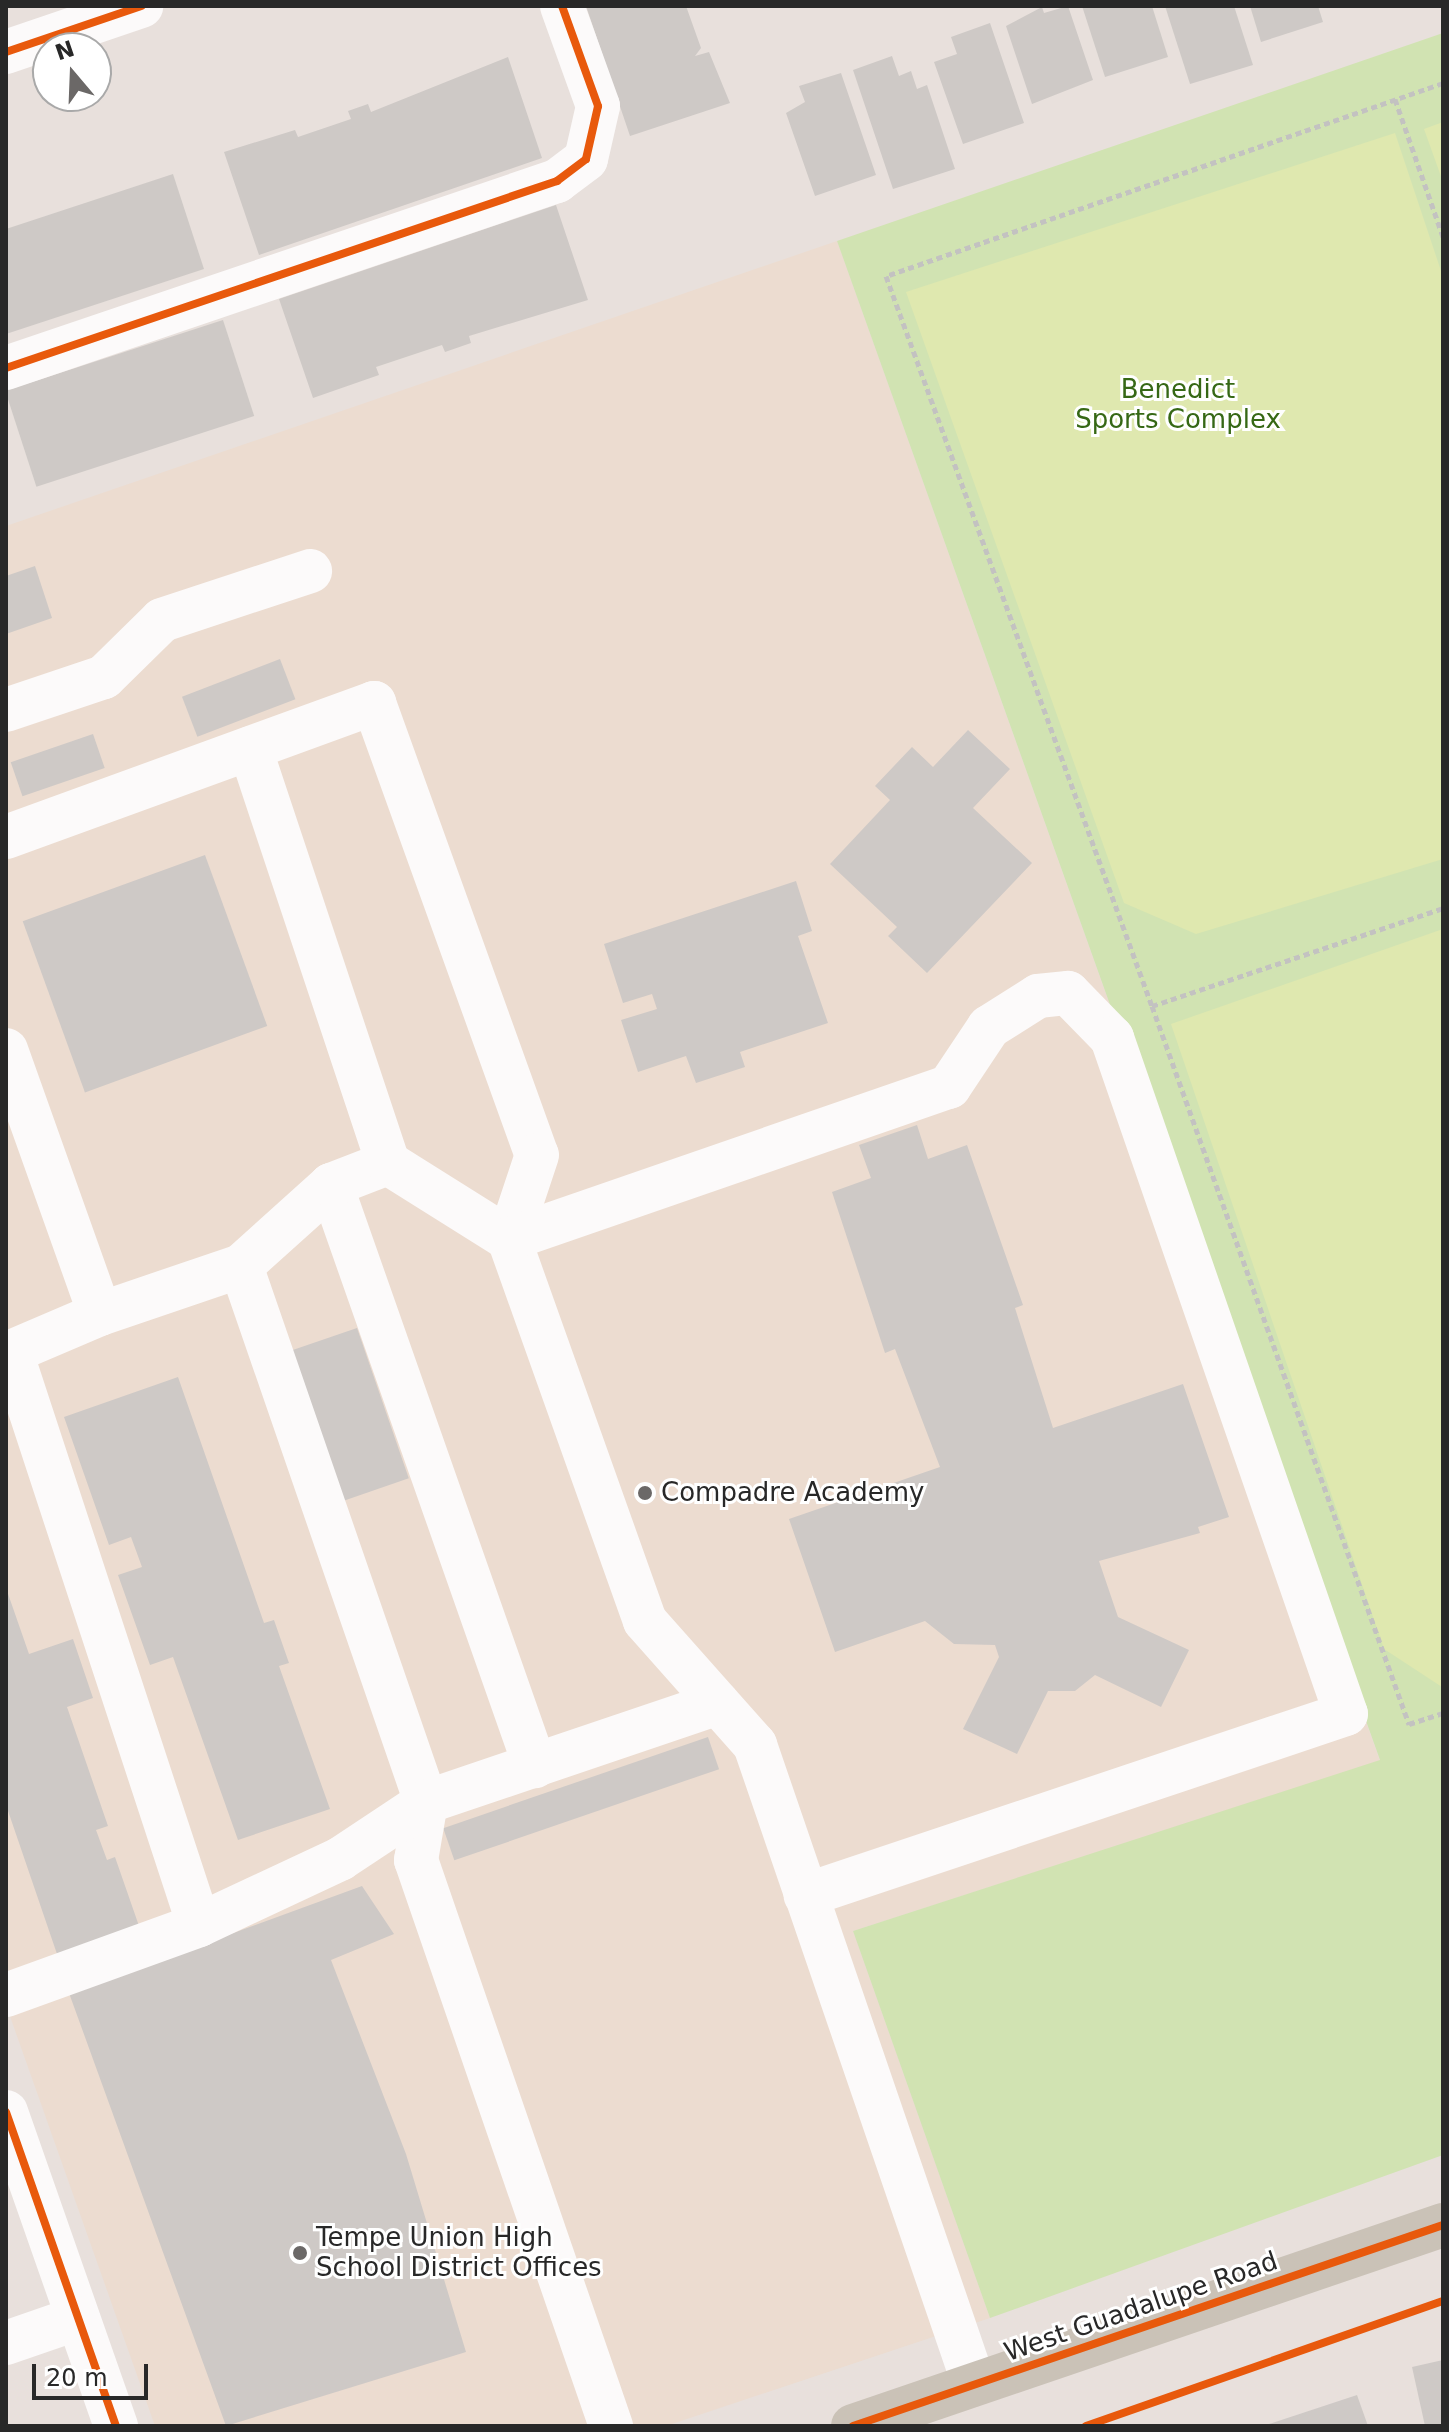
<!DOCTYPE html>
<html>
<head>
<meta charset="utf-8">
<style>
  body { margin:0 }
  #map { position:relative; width:1449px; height:2432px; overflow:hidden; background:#e8e0dc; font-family:"DejaVu Sans",sans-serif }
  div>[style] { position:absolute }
  .education>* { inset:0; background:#ecdcd0 }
  .green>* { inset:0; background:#d1e3b2 }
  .pitch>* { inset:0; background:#dfe8af }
  .building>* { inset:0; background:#cec9c6; transform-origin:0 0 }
  .path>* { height:5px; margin-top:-2.5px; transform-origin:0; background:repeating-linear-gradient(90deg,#c3c2c1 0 6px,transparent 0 10px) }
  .minor>* { height:44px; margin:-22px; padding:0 22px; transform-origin:22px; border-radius:22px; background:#fcfafa }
  .major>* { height:44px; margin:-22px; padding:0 22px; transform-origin:22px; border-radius:22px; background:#cac2b7 }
  .cycleway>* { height:8px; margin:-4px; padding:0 4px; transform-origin:4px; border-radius:4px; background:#e8590c }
  .dots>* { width:22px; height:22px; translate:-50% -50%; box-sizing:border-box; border:4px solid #fff; border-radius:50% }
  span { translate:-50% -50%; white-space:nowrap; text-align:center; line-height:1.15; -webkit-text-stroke:6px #fff; paint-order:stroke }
  .park-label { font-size:26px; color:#366815 }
  .poi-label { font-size:26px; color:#282828 }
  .left { translate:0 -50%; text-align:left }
  .street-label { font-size:26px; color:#282828 }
  .frame { position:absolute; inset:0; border:8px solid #282828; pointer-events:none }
  .north { position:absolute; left:32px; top:32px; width:80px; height:80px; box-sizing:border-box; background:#fff; border:2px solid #a9a9a9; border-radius:50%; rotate:341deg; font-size:22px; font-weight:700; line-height:32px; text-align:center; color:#282828 }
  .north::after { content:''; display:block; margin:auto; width:28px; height:36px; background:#6b6867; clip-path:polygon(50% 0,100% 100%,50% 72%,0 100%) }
  .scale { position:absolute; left:32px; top:2364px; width:116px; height:36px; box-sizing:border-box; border:4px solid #282828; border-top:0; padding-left:10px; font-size:24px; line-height:28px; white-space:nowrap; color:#282828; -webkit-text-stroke:6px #fff; paint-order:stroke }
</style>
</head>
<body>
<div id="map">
  <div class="education">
    <div style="clip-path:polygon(837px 241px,1380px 1761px,853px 1931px,990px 2318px,666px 2426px,155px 2426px,6px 2005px,6px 526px)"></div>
  </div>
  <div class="green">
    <div style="clip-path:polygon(1443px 33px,1443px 2155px,990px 2318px,853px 1931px,1380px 1760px,837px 241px)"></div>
  </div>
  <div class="pitch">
    <div style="clip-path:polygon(1443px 122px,1443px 182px,1424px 129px)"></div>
    <div style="clip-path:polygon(1395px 133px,1443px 277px,1443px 859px,1196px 934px,1124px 903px,906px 292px)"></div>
    <div style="clip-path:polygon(1443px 929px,1443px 1687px,1442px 1687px,1384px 1649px,1171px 1024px)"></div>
  </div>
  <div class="building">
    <div style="clip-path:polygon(586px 6px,686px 6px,701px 48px,695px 56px,709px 52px,730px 103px,630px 136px)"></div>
    <div style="clip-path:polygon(1068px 6px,1093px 80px,1032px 104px,1006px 26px,1042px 7px,1044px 13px)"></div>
    <div style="clip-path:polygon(1082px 6px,1152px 6px,1168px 57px,1105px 77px)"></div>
    <div style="clip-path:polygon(1165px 6px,1234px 6px,1253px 65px,1190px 84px)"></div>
    <div style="clip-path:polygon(1250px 6px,1318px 6px,1323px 22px,1261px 42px)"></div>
    <div style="clip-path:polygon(990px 23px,1024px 123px,963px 144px,934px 62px,957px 54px,951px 37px)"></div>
    <div style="clip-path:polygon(892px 56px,899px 76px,911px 71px,917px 89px,927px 85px,955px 169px,893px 189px,853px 70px)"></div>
    <div style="clip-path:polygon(508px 57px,542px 158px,259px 255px,224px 152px,295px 130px,298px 137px,351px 119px,348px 111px,368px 104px,371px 112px)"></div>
    <div style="clip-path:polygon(841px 73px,876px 175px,815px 196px,786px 113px,805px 102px,799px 86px)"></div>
    <div style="clip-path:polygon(173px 174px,204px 269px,6px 334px,6px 229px)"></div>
    <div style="clip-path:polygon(556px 205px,588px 300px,469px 336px,471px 343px,445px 352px,442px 345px,376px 367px,379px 375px,313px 398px,279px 299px)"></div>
    <div style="left:223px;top:320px;width:101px;height:229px;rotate:72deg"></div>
    <div style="clip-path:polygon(35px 566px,52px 618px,6px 634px,6px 576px)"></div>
    <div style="left:280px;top:659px;width:43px;height:105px;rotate:69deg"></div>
    <div style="clip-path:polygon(968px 730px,1010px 769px,973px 808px,1032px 863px,927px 973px,888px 936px,897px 927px,830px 864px,890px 800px,875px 786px,912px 747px,933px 767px)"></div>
    <div style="left:93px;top:734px;width:36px;height:87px;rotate:71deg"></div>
    <div style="left:205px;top:855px;width:182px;height:194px;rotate:70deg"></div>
    <div style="clip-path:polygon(796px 881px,812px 931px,798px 936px,828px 1023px,740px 1052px,745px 1067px,696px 1083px,686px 1056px,638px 1072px,621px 1020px,657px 1009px,652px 994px,623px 1003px,604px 944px)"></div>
    <div style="clip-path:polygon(917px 1125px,928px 1159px,967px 1145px,1023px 1305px,1015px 1308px,1053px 1428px,1183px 1384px,1229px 1517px,1198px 1527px,1200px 1533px,1099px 1561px,1118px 1617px,1189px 1650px,1161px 1707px,1095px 1675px,1075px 1691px,1048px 1691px,1017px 1754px,963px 1729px,999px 1657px,995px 1645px,954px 1644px,925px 1621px,835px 1652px,789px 1519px,940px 1467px,895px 1349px,885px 1353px,832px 1192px,871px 1178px,859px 1145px)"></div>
    <div style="left:357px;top:1328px;width:159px;height:71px;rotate:71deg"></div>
    <div style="clip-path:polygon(178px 1377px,264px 1623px,274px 1620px,289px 1663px,279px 1666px,330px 1809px,238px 1840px,173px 1657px,150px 1665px,118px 1575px,142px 1567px,131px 1537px,109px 1545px,64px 1417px)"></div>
    <div style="clip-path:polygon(6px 1588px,29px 1654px,73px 1639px,93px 1698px,67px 1707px,108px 1826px,96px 1830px,107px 1860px,115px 1857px,139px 1926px,57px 1954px,6px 1805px)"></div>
    <div style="left:708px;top:1737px;width:34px;height:280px;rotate:71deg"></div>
    <div style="clip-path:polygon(362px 1886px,394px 1934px,331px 1960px,406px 2154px,466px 2352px,226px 2426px,69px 1993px)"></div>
    <div style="clip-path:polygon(1443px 2360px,1443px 2426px,1425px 2426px,1412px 2367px)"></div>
    <div style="clip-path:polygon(1357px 2395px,1368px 2426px,1267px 2426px,1266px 2425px)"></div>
  </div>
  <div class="path">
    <div style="left:1443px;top:83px;width:589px;rotate:160.89deg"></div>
    <div style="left:886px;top:276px;width:777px;rotate:69.98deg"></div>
    <div style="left:1152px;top:1006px;width:307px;rotate:-18.6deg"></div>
    <div style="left:1395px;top:99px;width:146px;rotate:70.8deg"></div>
    <div style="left:1152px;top:1006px;width:763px;rotate:70.31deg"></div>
    <div style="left:1409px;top:1724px;width:36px;rotate:-18deg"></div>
  </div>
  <div class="minor">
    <div style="left:6px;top:52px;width:143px;rotate:-18.8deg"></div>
    <div style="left:6px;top:368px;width:582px;rotate:-18.75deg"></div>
    <div style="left:557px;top:181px;width:36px;rotate:-37deg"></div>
    <div style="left:586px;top:159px;width:54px;rotate:-77.2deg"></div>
    <div style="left:598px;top:106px;width:106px;rotate:-109.8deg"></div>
    <div style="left:6px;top:710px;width:103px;rotate:-18.6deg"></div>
    <div style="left:104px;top:677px;width:81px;rotate:-44.5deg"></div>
    <div style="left:162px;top:620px;width:156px;rotate:-18.3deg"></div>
    <div style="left:6px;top:837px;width:392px;rotate:-20deg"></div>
    <div style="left:374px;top:703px;width:480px;rotate:70.2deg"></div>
    <div style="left:537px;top:1155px;width:89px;rotate:108.4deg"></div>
    <div style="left:509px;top:1239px;width:405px;rotate:70.4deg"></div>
    <div style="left:645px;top:1621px;width:166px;rotate:48.4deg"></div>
    <div style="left:755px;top:1745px;width:675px;rotate:71.08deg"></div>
    <div style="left:6px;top:1050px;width:280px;rotate:70.4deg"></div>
    <div style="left:100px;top:1314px;width:149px;rotate:-18.8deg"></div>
    <div style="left:241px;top:1266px;width:567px;rotate:70.96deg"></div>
    <div style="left:426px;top:1802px;width:59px;rotate:99.8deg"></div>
    <div style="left:416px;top:1860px;width:599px;rotate:70.99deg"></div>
    <div style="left:388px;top:1163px;width:143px;rotate:32.1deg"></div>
    <div style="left:509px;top:1239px;width:466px;rotate:-19.1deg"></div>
    <div style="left:949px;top:1087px;width:72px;rotate:-56.3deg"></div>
    <div style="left:989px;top:1027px;width:58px;rotate:-32.3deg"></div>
    <div style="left:1038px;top:996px;width:30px;rotate:-6deg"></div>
    <div style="left:1068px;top:993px;width:63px;rotate:45.6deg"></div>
    <div style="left:1112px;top:1038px;width:715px;rotate:70.91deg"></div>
    <div style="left:1346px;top:1714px;width:570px;rotate:161.47deg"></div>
    <div style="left:331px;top:1185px;width:616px;rotate:70.65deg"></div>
    <div style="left:241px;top:1266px;width:121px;rotate:-42deg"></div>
    <div style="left:331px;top:1185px;width:61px;rotate:-21.1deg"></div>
    <div style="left:388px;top:1163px;width:437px;rotate:-108.4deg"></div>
    <div style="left:11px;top:1352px;width:603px;rotate:71.84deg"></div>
    <div style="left:6px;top:1354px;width:102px;rotate:-23.1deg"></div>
    <div style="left:6px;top:1995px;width:205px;rotate:-19.9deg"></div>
    <div style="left:199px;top:1925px;width:156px;rotate:-25.1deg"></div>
    <div style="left:340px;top:1859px;width:103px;rotate:-33.5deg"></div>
    <div style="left:426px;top:1802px;width:308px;rotate:-18.7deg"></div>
    <div style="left:6px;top:2112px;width:333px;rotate:70.7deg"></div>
    <div style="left:6px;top:2343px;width:76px;rotate:-19.1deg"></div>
  </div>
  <div class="major">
    <div style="left:853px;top:2426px;width:623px;rotate:-18.81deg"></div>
  </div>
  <div class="cycleway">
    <div style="left:6px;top:52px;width:143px;rotate:-18.8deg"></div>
    <div style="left:6px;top:368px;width:582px;rotate:-18.75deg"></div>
    <div style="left:557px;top:181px;width:36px;rotate:-37deg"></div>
    <div style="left:586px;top:159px;width:54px;rotate:-77.2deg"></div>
    <div style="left:598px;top:106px;width:106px;rotate:-109.8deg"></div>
    <div style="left:6px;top:2112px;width:333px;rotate:70.7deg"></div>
    <div style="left:853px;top:2426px;width:623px;rotate:-18.81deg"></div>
    <div style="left:1086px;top:2426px;width:378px;rotate:-19.3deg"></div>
  </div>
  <div class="dots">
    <div style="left:645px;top:1493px;background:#6b6867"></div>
    <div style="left:300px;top:2253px;background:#6b6867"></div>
  </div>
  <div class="park-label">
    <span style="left:1178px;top:405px">Benedict<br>Sports Complex</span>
  </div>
  <div class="poi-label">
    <span class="left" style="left:661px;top:1493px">Compadre Academy</span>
    <span class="left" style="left:316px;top:2253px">Tempe Union High<br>School District Offices</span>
  </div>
  <div class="street-label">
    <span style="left:1141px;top:2307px;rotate:-19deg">West Guadalupe Road</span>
  </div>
  <div class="frame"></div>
  <div class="north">N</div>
  <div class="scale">20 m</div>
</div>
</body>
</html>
